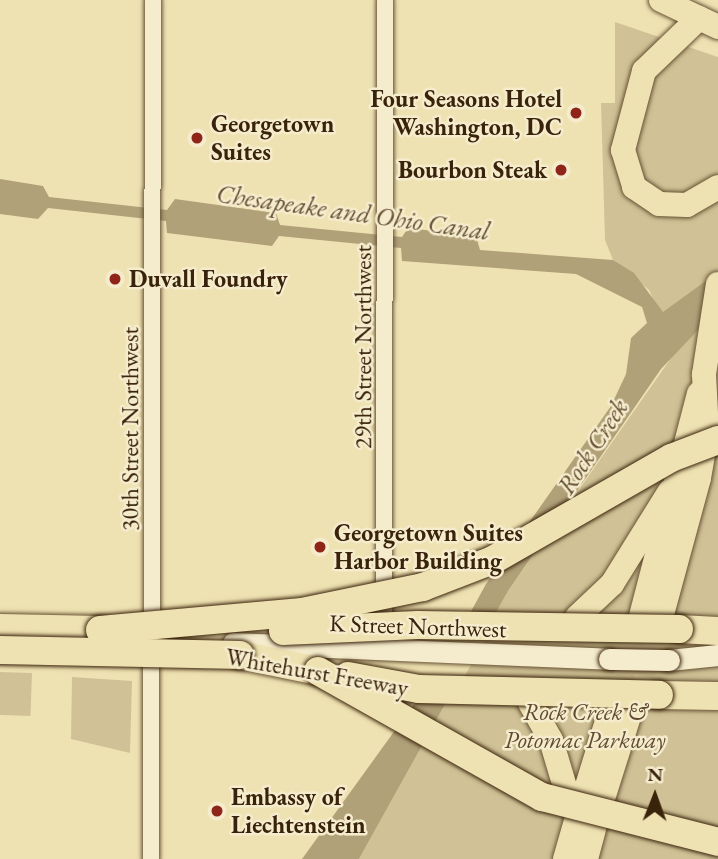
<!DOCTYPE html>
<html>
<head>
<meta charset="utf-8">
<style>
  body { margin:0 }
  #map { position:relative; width:718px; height:859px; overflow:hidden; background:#efe2b2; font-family:"EB Garamond",serif }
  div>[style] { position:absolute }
  .green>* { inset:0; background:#d0c296; transform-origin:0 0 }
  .water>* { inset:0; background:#b1a179 }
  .pier>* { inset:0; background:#efe2b2 }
  .primary-tunnel>* { height:24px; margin-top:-12px; transform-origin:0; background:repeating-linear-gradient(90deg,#cbbc91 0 24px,transparent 0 36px) }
  .roads { filter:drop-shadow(0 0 2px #675335) drop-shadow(0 0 2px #675335) }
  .minor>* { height:16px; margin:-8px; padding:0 8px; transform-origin:8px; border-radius:8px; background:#f5eccd }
  .secondary>* { height:21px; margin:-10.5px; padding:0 10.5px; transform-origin:10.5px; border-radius:10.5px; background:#f5eccd }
  .primary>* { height:24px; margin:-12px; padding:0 12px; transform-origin:12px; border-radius:12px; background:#efe2b2 }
  .motorway>* { height:28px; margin:-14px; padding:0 14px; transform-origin:14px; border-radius:14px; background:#efe2b2 }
  .bridges { filter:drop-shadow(0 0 2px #3a230b) drop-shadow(0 0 2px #3a230b) }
  .secondary-bridge>* { height:21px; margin:-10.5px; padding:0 10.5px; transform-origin:10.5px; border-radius:10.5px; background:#f5eccd }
  .motorway-bridge>* { height:28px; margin:-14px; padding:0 14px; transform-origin:14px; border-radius:14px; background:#efe2b2 }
  .dots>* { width:19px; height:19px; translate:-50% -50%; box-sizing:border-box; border:4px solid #f5eccd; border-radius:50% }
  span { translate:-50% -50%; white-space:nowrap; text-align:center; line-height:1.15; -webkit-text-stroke:5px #f5eccd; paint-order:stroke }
  .poi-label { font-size:24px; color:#3a230b; font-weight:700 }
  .right { translate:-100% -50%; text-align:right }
  .left { translate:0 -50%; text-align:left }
  .street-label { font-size:24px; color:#3a230b }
  .park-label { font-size:24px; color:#604b2e; font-style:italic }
  .water-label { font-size:26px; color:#644f32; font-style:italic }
  .north { position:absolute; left:620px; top:761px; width:70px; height:70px; -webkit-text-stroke:5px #f5eccd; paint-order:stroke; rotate:1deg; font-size:19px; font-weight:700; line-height:28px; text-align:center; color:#3a230b }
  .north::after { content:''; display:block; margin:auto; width:24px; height:32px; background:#3a230b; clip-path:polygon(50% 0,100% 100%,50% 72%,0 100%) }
</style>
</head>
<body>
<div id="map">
  <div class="green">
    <div style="clip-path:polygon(615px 22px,718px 57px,718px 859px,359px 859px,508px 591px,676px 351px,649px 290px,613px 260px,605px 240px,601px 103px,615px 103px)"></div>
    <div style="left:0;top:672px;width:32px;height:43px;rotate:2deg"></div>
    <div style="clip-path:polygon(72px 677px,132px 681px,130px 753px,71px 739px)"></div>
  </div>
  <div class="water">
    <div style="clip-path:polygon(0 179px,43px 186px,49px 197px,167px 210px,175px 199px,276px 213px,280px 225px,402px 237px,408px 228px,476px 236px,480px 250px,613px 260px,634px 273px,663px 312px,718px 272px,718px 309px,661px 369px,508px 591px,359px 859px,302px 859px,440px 668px,486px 584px,611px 406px,626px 374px,631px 338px,647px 323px,642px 307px,576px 274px,402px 261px,401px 248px,279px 236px,272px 246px,167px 233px,166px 221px,48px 208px,38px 219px,0 214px)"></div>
  </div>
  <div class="pier">
    <div style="clip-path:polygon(464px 616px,498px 616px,451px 701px,412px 700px)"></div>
  </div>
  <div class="primary-tunnel">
    <div style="left:631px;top:710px;width:97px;rotate:-71.9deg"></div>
    <div style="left:610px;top:711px;width:100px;rotate:-71.9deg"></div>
  </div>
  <div class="roads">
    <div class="minor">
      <div style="left:384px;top:633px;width:633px;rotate:-89.91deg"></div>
      <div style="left:151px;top:859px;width:859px;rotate:-89.87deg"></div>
    </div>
    <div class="secondary">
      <div style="left:233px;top:643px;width:376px;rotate:2.4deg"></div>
      <div style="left:669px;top:660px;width:49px;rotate:-5.8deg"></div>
    </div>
    <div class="primary">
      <div style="left:661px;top:0;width:63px;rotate:25.3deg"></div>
      <div style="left:699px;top:18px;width:76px;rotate:136.1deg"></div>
      <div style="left:644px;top:71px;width:82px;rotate:104.9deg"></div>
      <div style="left:623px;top:150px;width:39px;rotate:73deg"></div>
      <div style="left:634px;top:187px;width:30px;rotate:34deg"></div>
      <div style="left:659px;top:204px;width:28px;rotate:2deg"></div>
      <div style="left:687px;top:205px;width:36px;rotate:-30deg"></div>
      <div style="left:641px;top:616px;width:230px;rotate:-75.4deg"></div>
      <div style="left:577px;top:617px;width:48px;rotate:-43.3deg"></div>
      <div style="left:612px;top:584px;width:110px;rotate:-58.1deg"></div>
      <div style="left:661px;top:618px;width:145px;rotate:-74.8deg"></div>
      <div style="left:699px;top:478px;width:47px;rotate:-80.1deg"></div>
      <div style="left:707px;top:432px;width:58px;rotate:-93deg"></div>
      <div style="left:704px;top:374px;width:91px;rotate:-81.2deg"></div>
      <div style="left:530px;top:703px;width:43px;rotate:60.4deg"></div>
      <div style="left:551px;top:740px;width:49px;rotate:73.4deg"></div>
      <div style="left:583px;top:799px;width:92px;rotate:-72.9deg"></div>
      <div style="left:602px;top:802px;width:96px;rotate:-72.5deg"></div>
      <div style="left:565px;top:859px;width:40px;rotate:-74deg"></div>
      <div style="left:586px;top:859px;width:35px;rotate:-75deg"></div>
    </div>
    <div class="motorway">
      <div style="left:0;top:628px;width:100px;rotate:1.1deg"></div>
      <div style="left:679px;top:629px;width:39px;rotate:3deg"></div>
      <div style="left:240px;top:655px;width:80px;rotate:11.6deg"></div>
      <div style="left:659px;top:695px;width:59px;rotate:1deg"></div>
    </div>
  </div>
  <div class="bridges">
    <div class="secondary-bridge">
      <div style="left:609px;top:659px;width:60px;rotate:1deg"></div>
    </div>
    <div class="motorway-bridge">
      <div style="left:100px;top:630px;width:203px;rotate:-5.1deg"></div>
      <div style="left:302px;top:612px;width:124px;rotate:-11.7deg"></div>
      <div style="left:423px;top:587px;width:75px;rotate:-21.1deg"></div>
      <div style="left:493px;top:560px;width:205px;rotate:-29.8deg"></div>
      <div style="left:671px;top:458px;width:50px;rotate:-21deg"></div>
      <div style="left:283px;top:631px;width:135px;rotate:-2.5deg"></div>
      <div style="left:418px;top:625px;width:261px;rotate:0.9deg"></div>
      <div style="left:0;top:650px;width:240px;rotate:1.2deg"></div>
      <div style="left:318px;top:671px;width:257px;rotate:29.4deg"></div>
      <div style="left:542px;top:797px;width:182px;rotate:14.3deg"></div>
      <div style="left:348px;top:676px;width:72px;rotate:10.4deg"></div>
      <div style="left:419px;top:689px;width:240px;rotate:1.4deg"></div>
    </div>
  </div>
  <div class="dots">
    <div style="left:576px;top:113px;background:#8f2418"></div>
    <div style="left:197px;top:138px;background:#8f2418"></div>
    <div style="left:561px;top:170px;background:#8f2418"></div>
    <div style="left:115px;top:279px;background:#8f2418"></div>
    <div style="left:320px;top:547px;background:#8f2418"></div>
    <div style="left:217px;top:811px;background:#8f2418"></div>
  </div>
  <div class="poi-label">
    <span class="right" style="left:562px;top:113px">Four Seasons Hotel<br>Washington, DC</span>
    <span class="left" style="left:211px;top:138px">Georgetown<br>Suites</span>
    <span class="right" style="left:547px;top:170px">Bourbon Steak</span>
    <span class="left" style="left:129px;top:279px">Duvall Foundry</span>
    <span class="left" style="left:334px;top:547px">Georgetown Suites<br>Harbor Building</span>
    <span class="left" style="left:231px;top:811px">Embassy of<br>Liechtenstein</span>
  </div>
  <div class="street-label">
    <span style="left:363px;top:347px;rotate:-90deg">29th Street Northwest</span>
    <span style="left:130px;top:429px;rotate:-90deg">30th Street Northwest</span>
    <span style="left:418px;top:626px;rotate:2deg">K Street Northwest</span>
    <span style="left:317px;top:672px;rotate:10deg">Whitehurst Freeway</span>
  </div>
  <div class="park-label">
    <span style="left:585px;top:726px">Rock Creek &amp;<br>Potomac Parkway</span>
  </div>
  <div class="water-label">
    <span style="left:353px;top:213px;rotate:8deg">Chesapeake and Ohio Canal</span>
    <span style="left:593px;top:447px;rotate:-57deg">Rock Creek</span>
  </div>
  <div class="north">N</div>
</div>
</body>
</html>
